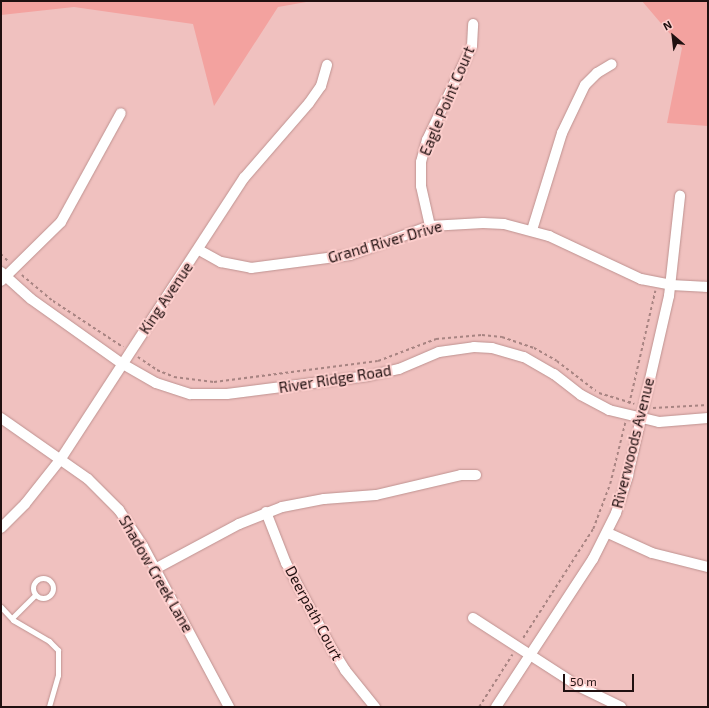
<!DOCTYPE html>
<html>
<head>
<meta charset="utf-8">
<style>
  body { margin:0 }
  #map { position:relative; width:709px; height:708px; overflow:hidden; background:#f0c1bf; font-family:"Exo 2",sans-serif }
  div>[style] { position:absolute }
  .green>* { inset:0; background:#f3a29f }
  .path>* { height:1.5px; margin-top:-0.75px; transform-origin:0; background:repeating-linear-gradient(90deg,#a88482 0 3px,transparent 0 6px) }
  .roads { filter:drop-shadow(0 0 1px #be9290) drop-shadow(0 0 1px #be9290) }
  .service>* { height:5px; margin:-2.5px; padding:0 2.5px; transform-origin:2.5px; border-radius:2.5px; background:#fff }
  .service>.ring { margin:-2.5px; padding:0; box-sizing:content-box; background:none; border:5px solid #fff; border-radius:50% }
  .minor>* { height:10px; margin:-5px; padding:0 5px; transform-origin:5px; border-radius:5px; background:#fff }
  span { translate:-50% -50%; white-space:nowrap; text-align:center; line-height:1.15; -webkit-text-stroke:4px #fdcecc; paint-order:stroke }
  .street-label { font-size:15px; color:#201010 }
  .frame { position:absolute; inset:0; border:2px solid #201010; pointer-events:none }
  .north { position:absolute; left:653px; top:16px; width:40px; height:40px; -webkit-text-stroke:3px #fdcecc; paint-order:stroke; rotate:332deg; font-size:11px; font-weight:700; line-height:16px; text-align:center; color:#201010 }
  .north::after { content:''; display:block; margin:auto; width:14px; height:18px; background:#201010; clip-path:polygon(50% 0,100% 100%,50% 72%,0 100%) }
  .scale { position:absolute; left:563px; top:674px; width:71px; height:18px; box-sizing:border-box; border:2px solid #201010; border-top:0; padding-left:5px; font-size:12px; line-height:14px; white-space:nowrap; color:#201010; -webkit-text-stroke:3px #fdcecc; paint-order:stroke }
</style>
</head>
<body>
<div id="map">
  <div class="green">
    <div style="clip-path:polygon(1px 1px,312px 1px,278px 7px,214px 106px,193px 24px,74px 7px,1px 15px)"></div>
    <div style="clip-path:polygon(642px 1px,708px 1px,708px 126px,667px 123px,682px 48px)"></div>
  </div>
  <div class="path">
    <div style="left:1px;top:254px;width:10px;rotate:45deg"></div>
    <div style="left:22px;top:275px;width:40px;rotate:40deg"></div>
    <div style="left:53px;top:301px;width:84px;rotate:33.3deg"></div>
    <div style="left:138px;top:357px;width:23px;rotate:34deg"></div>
    <div style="left:157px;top:370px;width:18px;rotate:22deg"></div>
    <div style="left:174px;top:377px;width:40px;rotate:7.1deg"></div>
    <div style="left:214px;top:382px;width:165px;rotate:-7.3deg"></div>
    <div style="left:378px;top:361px;width:62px;rotate:-20.8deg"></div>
    <div style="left:436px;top:339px;width:46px;rotate:-5deg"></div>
    <div style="left:482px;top:335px;width:20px;rotate:6deg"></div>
    <div style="left:502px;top:337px;width:34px;rotate:19deg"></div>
    <div style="left:534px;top:348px;width:26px;rotate:29deg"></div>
    <div style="left:557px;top:361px;width:49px;rotate:37.6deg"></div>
    <div style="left:599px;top:393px;width:37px;rotate:17deg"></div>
    <div style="left:629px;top:404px;width:116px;rotate:-77deg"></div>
    <div style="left:653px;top:408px;width:55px;rotate:-3.1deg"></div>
    <div style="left:523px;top:638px;width:130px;rotate:-57.3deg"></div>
    <div style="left:593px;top:529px;width:48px;rotate:-69.3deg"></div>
    <div style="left:610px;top:484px;width:63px;rotate:-76.2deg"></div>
    <div style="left:479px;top:707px;width:62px;rotate:-57.6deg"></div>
  </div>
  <div class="roads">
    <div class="service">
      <div class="ring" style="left:33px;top:578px;width:15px;height:15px"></div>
      <div style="left:1px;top:607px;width:18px;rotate:47deg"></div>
      <div style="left:13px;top:620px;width:42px;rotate:30.3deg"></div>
      <div style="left:49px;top:641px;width:13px;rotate:45deg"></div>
      <div style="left:58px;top:650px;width:25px;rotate:90deg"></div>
      <div style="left:58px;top:675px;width:33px;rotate:106deg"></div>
      <div style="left:12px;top:618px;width:33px;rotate:-45deg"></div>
    </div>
    <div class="minor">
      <div style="left:430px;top:226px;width:41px;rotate:-102.7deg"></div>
      <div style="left:421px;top:186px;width:24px;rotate:-90deg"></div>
      <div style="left:421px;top:162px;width:23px;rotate:-75deg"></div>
      <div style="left:427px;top:140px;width:104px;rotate:-64.4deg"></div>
      <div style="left:472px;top:46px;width:22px;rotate:-87deg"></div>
      <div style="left:532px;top:230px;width:102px;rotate:-72.8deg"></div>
      <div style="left:562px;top:133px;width:53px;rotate:-64.4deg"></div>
      <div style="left:585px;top:85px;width:17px;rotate:-45deg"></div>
      <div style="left:597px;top:73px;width:17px;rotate:-31deg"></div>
      <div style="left:199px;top:250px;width:25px;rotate:29deg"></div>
      <div style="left:221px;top:262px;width:31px;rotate:11deg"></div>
      <div style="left:251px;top:268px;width:100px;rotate:-7.5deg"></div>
      <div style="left:350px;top:255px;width:85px;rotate:-19.9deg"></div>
      <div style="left:430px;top:226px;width:53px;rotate:-3.2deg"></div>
      <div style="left:483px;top:223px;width:21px;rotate:3deg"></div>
      <div style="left:504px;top:224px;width:47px;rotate:14.9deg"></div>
      <div style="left:549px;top:236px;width:102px;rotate:25.1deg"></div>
      <div style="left:641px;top:279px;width:31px;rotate:11deg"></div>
      <div style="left:671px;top:285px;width:37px;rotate:3deg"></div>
      <div style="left:1px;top:272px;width:40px;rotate:42deg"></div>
      <div style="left:31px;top:299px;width:110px;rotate:35.4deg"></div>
      <div style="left:121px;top:363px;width:40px;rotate:29.7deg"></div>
      <div style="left:156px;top:383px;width:36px;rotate:18deg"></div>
      <div style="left:190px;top:394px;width:37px"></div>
      <div style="left:227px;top:394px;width:142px;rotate:-7.3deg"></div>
      <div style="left:368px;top:376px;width:32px;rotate:-13deg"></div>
      <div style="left:399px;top:369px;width:43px;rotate:-23deg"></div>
      <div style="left:439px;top:352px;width:35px;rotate:-8deg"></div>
      <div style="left:474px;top:347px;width:18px;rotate:3deg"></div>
      <div style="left:492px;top:348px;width:33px;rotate:16deg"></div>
      <div style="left:524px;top:357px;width:34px;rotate:30deg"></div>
      <div style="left:554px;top:374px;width:34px;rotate:38deg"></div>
      <div style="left:581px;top:395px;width:32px;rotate:28deg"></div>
      <div style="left:609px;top:410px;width:51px;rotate:13.5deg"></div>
      <div style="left:659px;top:422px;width:49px;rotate:-4.7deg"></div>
      <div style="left:1px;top:281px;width:84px;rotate:-44.5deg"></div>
      <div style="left:61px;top:222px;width:124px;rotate:-61.2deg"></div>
      <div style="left:1px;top:418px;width:106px;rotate:35deg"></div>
      <div style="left:88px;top:479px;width:44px;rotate:45deg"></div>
      <div style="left:119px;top:510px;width:43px;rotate:56.3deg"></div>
      <div style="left:143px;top:546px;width:183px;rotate:61.9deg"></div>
      <div style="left:266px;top:512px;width:55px;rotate:68.6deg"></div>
      <div style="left:286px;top:563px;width:98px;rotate:61.9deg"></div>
      <div style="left:332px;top:649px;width:25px;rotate:58deg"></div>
      <div style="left:345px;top:670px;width:48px;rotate:51deg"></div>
      <div style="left:1px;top:528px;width:34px;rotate:-45deg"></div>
      <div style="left:25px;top:504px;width:56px;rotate:-51.5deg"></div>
      <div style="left:60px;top:460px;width:337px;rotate:-56.9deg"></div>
      <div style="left:244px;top:178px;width:99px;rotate:-49.1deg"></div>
      <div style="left:309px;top:103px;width:21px;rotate:-55deg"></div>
      <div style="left:321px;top:86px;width:22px;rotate:-74deg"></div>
      <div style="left:608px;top:533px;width:48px;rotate:24.4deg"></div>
      <div style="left:652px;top:553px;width:58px;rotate:14deg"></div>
      <div style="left:155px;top:569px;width:95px;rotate:-28.2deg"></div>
      <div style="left:239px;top:524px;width:46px;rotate:-21.6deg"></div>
      <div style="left:282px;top:507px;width:43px;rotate:-10.8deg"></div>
      <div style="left:324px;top:499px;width:52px;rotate:-4.4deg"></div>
      <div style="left:376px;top:495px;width:87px;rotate:-13.2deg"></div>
      <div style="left:461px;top:475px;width:15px"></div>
      <div style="left:473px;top:618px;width:125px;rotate:32.9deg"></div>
      <div style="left:578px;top:686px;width:48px;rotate:26deg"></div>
      <div style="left:496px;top:707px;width:177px;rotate:-56.8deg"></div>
      <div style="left:593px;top:559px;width:51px;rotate:-63.4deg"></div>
      <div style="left:616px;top:513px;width:40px;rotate:-72deg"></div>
      <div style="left:628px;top:475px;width:184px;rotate:-77.1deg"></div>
      <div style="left:669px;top:296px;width:101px;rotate:-83.7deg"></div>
    </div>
  </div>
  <div class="street-label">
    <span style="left:447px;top:101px;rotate:-67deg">Eagle Point Court</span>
    <span style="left:385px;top:242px;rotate:-16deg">Grand River Drive</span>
    <span style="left:166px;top:298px;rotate:-56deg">King Avenue</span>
    <span style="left:335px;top:379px;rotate:-9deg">River Ridge Road</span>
    <span style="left:633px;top:443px;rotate:-76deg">Riverwoods Avenue</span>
    <span style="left:156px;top:574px;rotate:60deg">Shadow Creek Lane</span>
    <span style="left:314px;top:613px;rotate:62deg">Deerpath Court</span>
  </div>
  <div class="frame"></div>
  <div class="north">N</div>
  <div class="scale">50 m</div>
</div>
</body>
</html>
